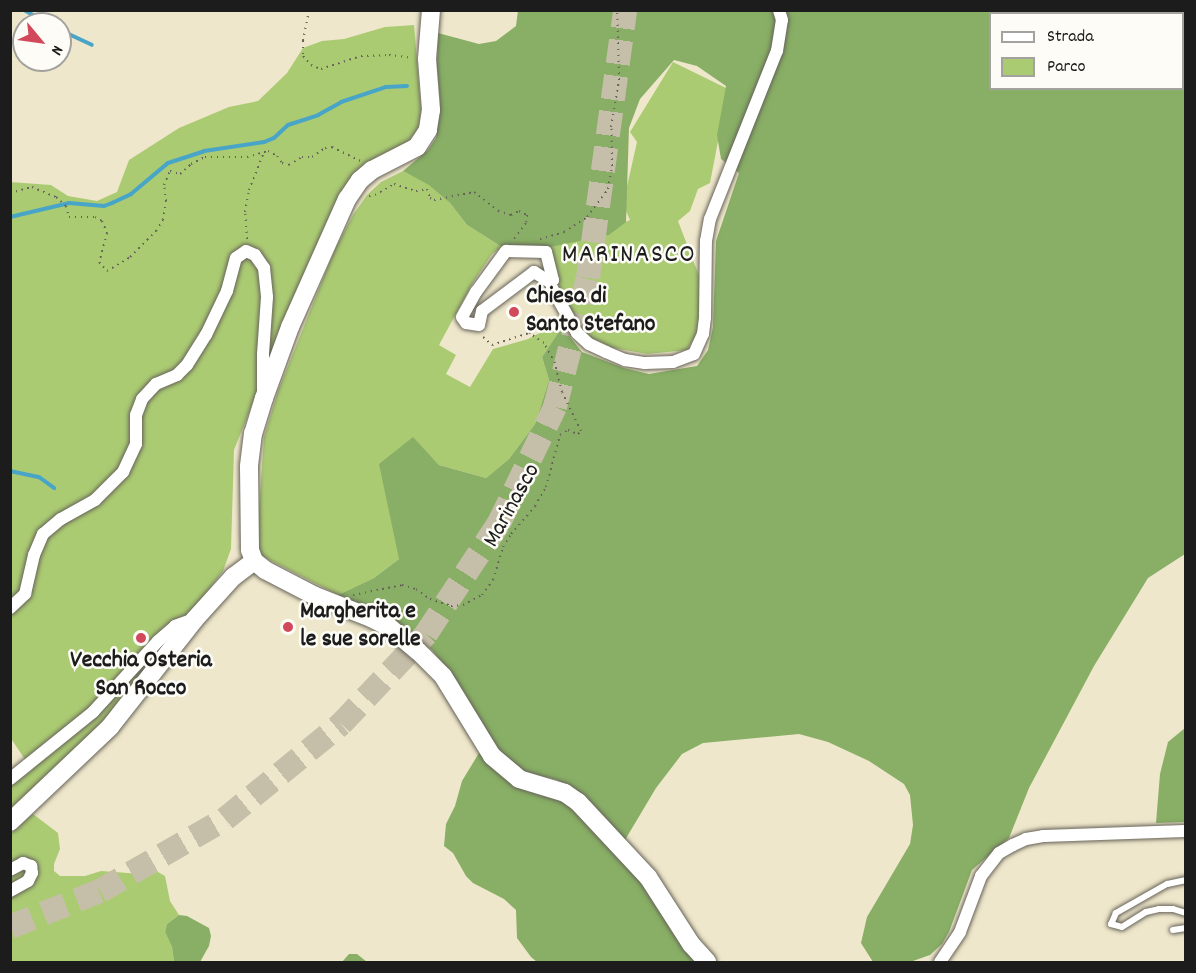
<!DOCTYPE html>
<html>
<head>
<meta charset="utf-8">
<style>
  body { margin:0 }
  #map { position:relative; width:1196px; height:973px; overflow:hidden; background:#efe7cb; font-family:Dekko,sans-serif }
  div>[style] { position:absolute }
  .green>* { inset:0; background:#abcb73 }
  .forest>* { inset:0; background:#88af65 }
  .stream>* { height:4px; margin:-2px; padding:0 2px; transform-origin:2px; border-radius:2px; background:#48a5c7 }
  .highway-tunnel>* { height:24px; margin-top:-12px; transform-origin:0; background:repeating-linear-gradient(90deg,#c5bea8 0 24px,transparent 0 36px) }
  .path>* { height:2px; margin-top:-1px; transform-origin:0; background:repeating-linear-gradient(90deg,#666359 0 1.5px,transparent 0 6px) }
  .roads { filter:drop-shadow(0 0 2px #666359) drop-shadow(0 0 2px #666359) }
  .lane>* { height:6px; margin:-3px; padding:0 3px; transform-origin:3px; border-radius:3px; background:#fff }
  .street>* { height:12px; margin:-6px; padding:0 6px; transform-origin:6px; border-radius:6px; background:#fff }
  .secondary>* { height:18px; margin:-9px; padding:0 9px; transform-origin:9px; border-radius:9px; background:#fff }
  .dots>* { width:16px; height:16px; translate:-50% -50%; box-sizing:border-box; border:3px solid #fdfcf7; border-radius:50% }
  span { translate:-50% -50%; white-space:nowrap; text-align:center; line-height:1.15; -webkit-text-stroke:5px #fdfcf7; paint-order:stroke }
  .poi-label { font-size:24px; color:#1c1c1c; font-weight:700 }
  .left { translate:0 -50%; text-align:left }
  .street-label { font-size:24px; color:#1c1c1c }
  .quarter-label { font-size:27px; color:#1c1c1c; letter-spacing:1.5px }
  .frame { position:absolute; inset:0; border:12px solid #1c1c1c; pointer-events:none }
  .legend { position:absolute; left:989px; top:12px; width:195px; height:78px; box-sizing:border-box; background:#fdfcf7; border:2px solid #a3a29f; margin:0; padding:8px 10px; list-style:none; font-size:18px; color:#1c1c1c }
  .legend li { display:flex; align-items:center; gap:12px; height:30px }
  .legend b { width:30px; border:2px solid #a3a29f }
  .north { position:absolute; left:12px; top:12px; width:60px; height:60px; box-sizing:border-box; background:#fdfcf7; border:2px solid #a3a29f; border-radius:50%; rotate:119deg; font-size:16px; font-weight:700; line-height:24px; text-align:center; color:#1c1c1c }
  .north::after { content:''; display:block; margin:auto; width:21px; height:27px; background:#d1495b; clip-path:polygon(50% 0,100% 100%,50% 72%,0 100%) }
</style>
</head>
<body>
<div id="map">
  <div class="green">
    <div style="clip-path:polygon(414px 25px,421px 108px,419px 129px,322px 236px,309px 261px,234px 450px,231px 549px,223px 571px,132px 689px,50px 778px,11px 813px,11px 785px,32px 770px,10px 737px,10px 182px,51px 185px,68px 196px,97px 201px,117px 192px,129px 160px,179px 128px,229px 107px,258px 101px,287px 73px,303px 48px,322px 41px,344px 39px,385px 27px)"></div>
    <div style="clip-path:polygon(673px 62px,728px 89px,710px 183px,698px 189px,690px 211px,678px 221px,708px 299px,701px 327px,687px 350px,647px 354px,603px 346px,574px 334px,547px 246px,592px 236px,630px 220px,623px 204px,637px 142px,630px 132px)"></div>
    <div style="clip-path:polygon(403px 171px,429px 184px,450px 203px,467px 225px,502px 247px,492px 254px,472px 284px,439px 345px,456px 355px,446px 374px,470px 387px,493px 349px,528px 339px,559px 323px,562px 327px,542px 357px,549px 380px,535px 424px,509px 459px,486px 478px,439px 465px,413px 438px,399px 559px,374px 578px,338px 595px,256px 553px,264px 437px,278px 391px,335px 249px,353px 215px,367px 195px,381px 182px)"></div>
    <div style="clip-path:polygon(33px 814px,58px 833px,60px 849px,54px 864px,54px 871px,60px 876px,85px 876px,101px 871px,141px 874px,158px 872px,165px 876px,170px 901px,179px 915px,167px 924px,165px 932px,172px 947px,174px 962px,11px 962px,11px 833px)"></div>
  </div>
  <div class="forest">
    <div style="clip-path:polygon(evenodd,518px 10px,1185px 11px,1185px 554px,1148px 578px,1094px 666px,1029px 788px,1009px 838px,972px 870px,949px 932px,942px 944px,930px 955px,910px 962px,873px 962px,861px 943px,867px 917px,910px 844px,913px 825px,910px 795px,904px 784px,869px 761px,828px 742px,799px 734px,703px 743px,682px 754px,656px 788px,625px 840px,579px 792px,557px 780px,525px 772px,491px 743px,457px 681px,432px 650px,396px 621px,338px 595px,374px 578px,399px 559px,379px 464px,413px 437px,439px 465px,486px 478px,509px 459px,535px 424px,549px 380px,542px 357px,562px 327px,582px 352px,624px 368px,649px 374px,697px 366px,708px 350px,713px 327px,716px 241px,739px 173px,721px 159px,717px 135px,726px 86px,697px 66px,674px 60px,640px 99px,629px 128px,626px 222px,609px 235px,550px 247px,502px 247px,467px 225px,450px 203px,429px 185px,403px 171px,428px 150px,436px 138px,440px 103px,437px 66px,438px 33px,479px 44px,496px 41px,516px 26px,518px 10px,990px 14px,1182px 14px,1182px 88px,990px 88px,990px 14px)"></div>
    <div style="clip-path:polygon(1185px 728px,1185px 822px,1156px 823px,1160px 774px,1168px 742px)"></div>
    <div style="clip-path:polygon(479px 753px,513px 785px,559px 799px,570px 805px,635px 873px,696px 962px,537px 962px,531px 957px,517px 938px,516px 910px,504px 899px,473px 883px,466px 876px,453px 853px,444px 846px,446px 824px,455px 806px,462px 781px)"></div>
    <div style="clip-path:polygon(179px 915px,187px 916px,209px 928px,211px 936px,209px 946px,200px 962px,174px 962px,172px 947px,165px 932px,167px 924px)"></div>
    <div style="clip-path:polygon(349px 954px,357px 954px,367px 962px,342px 962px)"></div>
  </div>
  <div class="stream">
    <div style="left:24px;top:10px;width:29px;rotate:29deg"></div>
    <div style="left:60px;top:30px;width:35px;rotate:25deg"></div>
    <div style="left:10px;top:217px;width:61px;rotate:-13.3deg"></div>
    <div style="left:69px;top:203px;width:35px;rotate:5deg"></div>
    <div style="left:104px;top:206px;width:9px;rotate:-21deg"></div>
    <div style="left:112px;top:203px;width:21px;rotate:-25deg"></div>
    <div style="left:131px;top:194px;width:48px;rotate:-40deg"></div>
    <div style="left:168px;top:163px;width:38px;rotate:-18deg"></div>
    <div style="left:204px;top:151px;width:61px;rotate:-8.5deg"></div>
    <div style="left:264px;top:142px;width:11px;rotate:-22deg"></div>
    <div style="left:274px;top:138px;width:19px;rotate:-43deg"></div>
    <div style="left:288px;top:125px;width:32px;rotate:-18deg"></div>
    <div style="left:318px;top:115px;width:26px;rotate:-29deg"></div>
    <div style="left:341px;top:102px;width:47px;rotate:-18.4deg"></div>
    <div style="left:386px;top:87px;width:21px;rotate:-3deg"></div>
    <div style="left:10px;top:471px;width:30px;rotate:12deg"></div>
    <div style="left:39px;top:477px;width:19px;rotate:36deg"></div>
  </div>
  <div class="highway-tunnel">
    <div style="left:10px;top:927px;width:97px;rotate:-21.8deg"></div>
    <div style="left:100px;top:891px;width:144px;rotate:-29.9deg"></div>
    <div style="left:225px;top:819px;width:150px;rotate:-39.3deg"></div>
    <div style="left:341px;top:724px;width:124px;rotate:-46.6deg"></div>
    <div style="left:426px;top:634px;width:133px;rotate:-56.7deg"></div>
    <div style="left:499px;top:523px;width:129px;rotate:-64.2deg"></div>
    <div style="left:555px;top:407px;width:133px;rotate:-75.7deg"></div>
    <div style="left:588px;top:278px;width:271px;rotate:-82.1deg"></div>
  </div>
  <div class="path">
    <div style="left:309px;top:10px;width:32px;rotate:101deg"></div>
    <div style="left:303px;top:41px;width:15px;rotate:90deg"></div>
    <div style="left:303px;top:56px;width:12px;rotate:48deg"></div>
    <div style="left:311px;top:65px;width:11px;rotate:22deg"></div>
    <div style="left:321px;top:69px;width:42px;rotate:-18deg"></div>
    <div style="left:361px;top:56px;width:28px;rotate:-2deg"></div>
    <div style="left:389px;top:55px;width:23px;rotate:7deg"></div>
    <div style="left:10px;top:193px;width:23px;rotate:-15deg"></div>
    <div style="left:32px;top:187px;width:26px;rotate:23deg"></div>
    <div style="left:56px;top:197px;width:13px;rotate:42deg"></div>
    <div style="left:66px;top:206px;width:11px;rotate:75deg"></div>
    <div style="left:69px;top:217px;width:26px"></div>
    <div style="left:95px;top:217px;width:8px;rotate:30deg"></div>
    <div style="left:102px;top:221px;width:13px;rotate:67deg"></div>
    <div style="left:107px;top:233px;width:30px;rotate:105deg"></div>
    <div style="left:99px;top:262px;width:12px;rotate:48deg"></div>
    <div style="left:107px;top:271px;width:27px;rotate:-31deg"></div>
    <div style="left:130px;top:257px;width:37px;rotate:-45deg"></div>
    <div style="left:156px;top:231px;width:13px;rotate:-58deg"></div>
    <div style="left:163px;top:220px;width:19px;rotate:-81deg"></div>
    <div style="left:166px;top:201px;width:16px;rotate:-97deg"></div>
    <div style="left:164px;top:185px;width:15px;rotate:-67deg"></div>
    <div style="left:170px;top:171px;width:10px;rotate:17deg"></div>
    <div style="left:180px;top:174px;width:15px;rotate:-42deg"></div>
    <div style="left:191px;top:164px;width:16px;rotate:-27deg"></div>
    <div style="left:205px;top:157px;width:42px"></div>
    <div style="left:247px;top:157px;width:22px;rotate:-16deg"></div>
    <div style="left:268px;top:151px;width:10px;rotate:29deg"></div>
    <div style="left:277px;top:156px;width:9px;rotate:54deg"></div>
    <div style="left:282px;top:163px;width:7px;rotate:16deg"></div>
    <div style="left:289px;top:165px;width:15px;rotate:-32deg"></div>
    <div style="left:302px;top:157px;width:10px"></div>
    <div style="left:312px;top:157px;width:16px;rotate:-35deg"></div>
    <div style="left:325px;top:148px;width:7px;rotate:-8deg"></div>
    <div style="left:332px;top:147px;width:32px;rotate:26deg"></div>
    <div style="left:369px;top:196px;width:6px;rotate:-9deg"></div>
    <div style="left:375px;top:195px;width:22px;rotate:-30deg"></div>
    <div style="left:394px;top:184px;width:23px;rotate:18deg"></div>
    <div style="left:416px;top:191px;width:11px;rotate:-10deg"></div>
    <div style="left:427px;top:189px;width:9px;rotate:72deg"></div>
    <div style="left:430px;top:198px;width:4px;rotate:27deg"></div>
    <div style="left:434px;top:200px;width:41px;rotate:-11.3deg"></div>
    <div style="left:474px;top:192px;width:31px;rotate:38deg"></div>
    <div style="left:498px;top:211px;width:14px;rotate:17deg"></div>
    <div style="left:511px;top:215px;width:9px;rotate:-27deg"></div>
    <div style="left:519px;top:211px;width:9px;rotate:27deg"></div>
    <div style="left:527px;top:215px;width:8px;rotate:97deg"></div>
    <div style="left:526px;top:223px;width:21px;rotate:127deg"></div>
    <div style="left:247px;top:239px;width:27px;rotate:-94deg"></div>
    <div style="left:245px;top:212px;width:22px;rotate:-80deg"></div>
    <div style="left:249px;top:190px;width:41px;rotate:-68.5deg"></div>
    <div style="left:540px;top:239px;width:25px;rotate:-16deg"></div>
    <div style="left:564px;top:232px;width:27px;rotate:-33deg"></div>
    <div style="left:587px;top:217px;width:35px;rotate:-53deg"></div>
    <div style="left:608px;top:189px;width:23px;rotate:-80deg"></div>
    <div style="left:612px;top:166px;width:39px;rotate:-91deg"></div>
    <div style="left:611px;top:127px;width:48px;rotate:-80.3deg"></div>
    <div style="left:619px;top:80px;width:70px;rotate:-91.6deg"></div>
    <div style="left:483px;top:337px;width:12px;rotate:42deg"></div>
    <div style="left:492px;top:345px;width:39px;rotate:-18deg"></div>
    <div style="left:529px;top:333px;width:30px;rotate:-26deg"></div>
    <div style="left:353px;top:595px;width:50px;rotate:-11.5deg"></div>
    <div style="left:402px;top:585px;width:15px;rotate:16deg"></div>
    <div style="left:416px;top:589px;width:17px;rotate:36deg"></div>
    <div style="left:430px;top:599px;width:22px;rotate:18deg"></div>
    <div style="left:451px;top:606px;width:12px;rotate:-5deg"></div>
    <div style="left:463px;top:605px;width:21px;rotate:-28deg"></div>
    <div style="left:482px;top:595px;width:19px;rotate:-54deg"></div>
    <div style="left:493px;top:580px;width:34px;rotate:-73deg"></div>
    <div style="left:503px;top:547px;width:15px;rotate:-58deg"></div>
    <div style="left:511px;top:534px;width:37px;rotate:-49deg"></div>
    <div style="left:535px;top:506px;width:22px;rotate:-60deg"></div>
    <div style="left:546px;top:487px;width:54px;rotate:-74.9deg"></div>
    <div style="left:560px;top:435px;width:9px;rotate:-32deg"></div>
    <div style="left:568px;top:430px;width:11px;rotate:22deg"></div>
    <div style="left:578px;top:434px;width:4px;rotate:-45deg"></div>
    <div style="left:581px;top:431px;width:43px;rotate:-116deg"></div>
    <div style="left:562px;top:392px;width:30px;rotate:-104deg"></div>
    <div style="left:555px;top:363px;width:23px;rotate:-119deg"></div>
    <div style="left:544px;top:343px;width:18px;rotate:-146deg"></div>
  </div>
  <div class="roads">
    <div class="lane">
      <div style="left:1186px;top:880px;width:19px;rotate:168deg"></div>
      <div style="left:1167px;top:884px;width:59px;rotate:150.4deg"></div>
      <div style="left:1116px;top:913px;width:12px;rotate:114deg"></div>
      <div style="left:1111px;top:924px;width:11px;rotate:15deg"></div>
      <div style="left:1122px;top:927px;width:28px;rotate:-32deg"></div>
      <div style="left:1146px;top:912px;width:13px;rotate:-13deg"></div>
      <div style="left:1159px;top:909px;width:14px"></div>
      <div style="left:1173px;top:909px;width:14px;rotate:17deg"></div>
      <div style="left:1173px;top:930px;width:13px;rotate:-9deg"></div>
    </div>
    <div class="street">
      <div style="left:506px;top:251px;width:40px;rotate:1.4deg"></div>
      <div style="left:546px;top:252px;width:29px;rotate:76deg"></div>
      <div style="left:553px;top:280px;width:4px;rotate:146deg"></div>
      <div style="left:550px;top:282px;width:19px;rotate:-148deg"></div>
      <div style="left:534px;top:272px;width:65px;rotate:143.1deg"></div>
      <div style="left:482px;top:311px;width:14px;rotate:102deg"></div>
      <div style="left:479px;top:325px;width:13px;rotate:-171deg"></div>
      <div style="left:466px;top:323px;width:7px;rotate:-124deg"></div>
      <div style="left:462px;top:317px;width:29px;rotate:-61deg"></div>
      <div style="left:476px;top:292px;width:51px;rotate:-53.8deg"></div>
      <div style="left:552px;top:288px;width:51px;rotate:60.9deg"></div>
      <div style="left:577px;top:333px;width:16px;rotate:43deg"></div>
      <div style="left:589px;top:344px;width:19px;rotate:25deg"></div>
      <div style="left:606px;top:352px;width:21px;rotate:23deg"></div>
      <div style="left:625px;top:360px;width:20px;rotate:9deg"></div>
      <div style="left:645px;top:363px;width:28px;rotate:-2deg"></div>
      <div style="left:673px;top:362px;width:22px;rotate:-21deg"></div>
      <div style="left:694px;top:354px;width:22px;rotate:-66deg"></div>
      <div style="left:703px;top:334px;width:16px;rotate:-83deg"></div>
      <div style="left:705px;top:318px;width:77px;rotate:-89.3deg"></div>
      <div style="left:706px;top:241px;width:22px;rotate:-80deg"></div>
      <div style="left:710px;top:219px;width:181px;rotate:-68.3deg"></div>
      <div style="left:777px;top:51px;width:31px;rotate:-81deg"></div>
      <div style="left:782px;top:20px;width:10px;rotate:-107deg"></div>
      <div style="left:10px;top:608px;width:21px;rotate:-43deg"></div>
      <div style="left:25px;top:594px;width:40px;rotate:-77deg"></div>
      <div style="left:34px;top:555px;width:23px;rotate:-67deg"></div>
      <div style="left:43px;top:534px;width:23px;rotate:-40deg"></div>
      <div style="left:61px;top:519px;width:39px;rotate:-29deg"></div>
      <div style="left:95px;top:500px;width:40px;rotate:-45deg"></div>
      <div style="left:123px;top:472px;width:31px;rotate:-65deg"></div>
      <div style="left:136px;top:444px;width:29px;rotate:-90deg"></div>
      <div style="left:136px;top:415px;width:17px;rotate:-69deg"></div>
      <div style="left:142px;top:399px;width:21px;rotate:-47deg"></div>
      <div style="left:156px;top:384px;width:23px;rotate:-23deg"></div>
      <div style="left:177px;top:375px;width:14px;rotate:-45deg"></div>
      <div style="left:187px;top:365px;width:36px;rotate:-58deg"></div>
      <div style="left:206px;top:335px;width:49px;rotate:-64.5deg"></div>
      <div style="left:227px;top:291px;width:34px;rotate:-75deg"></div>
      <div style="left:236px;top:258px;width:12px;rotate:-35deg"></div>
      <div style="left:246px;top:251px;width:10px;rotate:24deg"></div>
      <div style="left:255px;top:255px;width:16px;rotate:55deg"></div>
      <div style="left:264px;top:268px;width:29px;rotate:84deg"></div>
      <div style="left:267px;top:297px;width:57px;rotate:94deg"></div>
      <div style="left:263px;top:354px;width:36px;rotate:90deg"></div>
      <div style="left:10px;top:779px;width:107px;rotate:-38.9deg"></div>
      <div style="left:93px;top:712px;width:96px;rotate:-47.5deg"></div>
      <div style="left:158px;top:641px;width:23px;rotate:-41deg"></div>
      <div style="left:175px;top:626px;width:20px;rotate:-20deg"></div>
      <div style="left:10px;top:870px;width:15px;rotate:-28deg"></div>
      <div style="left:23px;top:863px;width:9px;rotate:21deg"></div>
      <div style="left:31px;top:866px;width:7px;rotate:82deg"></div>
      <div style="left:32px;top:873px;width:9px;rotate:117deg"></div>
      <div style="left:28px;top:881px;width:21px;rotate:151deg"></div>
      <div style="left:940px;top:962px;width:36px;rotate:-56deg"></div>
      <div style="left:960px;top:932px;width:60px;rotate:-69.4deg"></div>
      <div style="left:981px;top:876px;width:29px;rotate:-52deg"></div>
      <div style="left:999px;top:853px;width:16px;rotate:-30deg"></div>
      <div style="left:1013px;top:845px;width:14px;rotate:-25deg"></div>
      <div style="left:1026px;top:839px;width:17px;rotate:-10deg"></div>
      <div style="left:1043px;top:836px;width:143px;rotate:-2deg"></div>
    </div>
    <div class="secondary">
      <div style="left:431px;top:10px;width:49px;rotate:94.7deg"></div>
      <div style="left:427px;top:59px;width:51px;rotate:85.5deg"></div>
      <div style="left:431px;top:110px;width:20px;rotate:99deg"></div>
      <div style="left:428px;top:130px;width:20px;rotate:123deg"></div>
      <div style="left:417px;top:147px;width:51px;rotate:152.9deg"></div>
      <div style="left:372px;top:170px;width:16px;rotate:140deg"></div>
      <div style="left:360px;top:180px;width:23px;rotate:124deg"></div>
      <div style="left:347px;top:199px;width:140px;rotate:114deg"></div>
      <div style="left:290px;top:327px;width:76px;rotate:110.1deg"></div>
      <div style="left:264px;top:398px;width:37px;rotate:107deg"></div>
      <div style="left:253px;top:433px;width:34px;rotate:97deg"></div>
      <div style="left:249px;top:467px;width:83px;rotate:89.3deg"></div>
      <div style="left:250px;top:550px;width:12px;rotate:70deg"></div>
      <div style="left:254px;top:561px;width:14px;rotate:39deg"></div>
      <div style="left:265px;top:570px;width:56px;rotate:27.5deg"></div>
      <div style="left:315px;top:596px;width:60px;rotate:21.4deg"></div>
      <div style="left:371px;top:618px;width:20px;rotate:27deg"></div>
      <div style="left:389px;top:627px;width:38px;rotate:40deg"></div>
      <div style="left:418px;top:651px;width:35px;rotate:45deg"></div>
      <div style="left:443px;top:676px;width:94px;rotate:58.5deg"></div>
      <div style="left:492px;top:756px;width:35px;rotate:40deg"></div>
      <div style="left:519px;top:779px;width:48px;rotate:16.9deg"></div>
      <div style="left:565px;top:793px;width:16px;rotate:35deg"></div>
      <div style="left:578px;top:802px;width:103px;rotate:47deg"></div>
      <div style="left:648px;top:877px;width:80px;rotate:57.3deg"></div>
      <div style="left:691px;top:944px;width:24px;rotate:48deg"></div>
      <div style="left:10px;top:822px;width:138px;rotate:-43.5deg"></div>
      <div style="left:110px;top:727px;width:137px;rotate:-51.8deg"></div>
      <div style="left:195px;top:619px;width:57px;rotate:-47.9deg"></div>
      <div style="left:233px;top:577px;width:26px;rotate:-37deg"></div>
    </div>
  </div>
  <div class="dots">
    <div style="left:514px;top:312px;background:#d1495b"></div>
    <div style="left:288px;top:627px;background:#d1495b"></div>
    <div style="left:141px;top:638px;background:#d1495b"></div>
  </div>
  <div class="poi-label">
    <span class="left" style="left:526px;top:312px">Chiesa di<br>Santo Stefano</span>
    <span class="left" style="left:300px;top:627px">Margherita e<br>le sue sorelle</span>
    <span style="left:141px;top:676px">Vecchia Osteria<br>San Rocco</span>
  </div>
  <div class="street-label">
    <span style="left:513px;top:506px;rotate:-61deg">Marinasco</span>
  </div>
  <div class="quarter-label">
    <span style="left:629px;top:256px">MARINASCO</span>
  </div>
  <div class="frame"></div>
  <ul class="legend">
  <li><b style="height:8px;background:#fff"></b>Strada</li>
  <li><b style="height:16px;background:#abcb73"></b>Parco</li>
  </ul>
  <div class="north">N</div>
</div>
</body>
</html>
